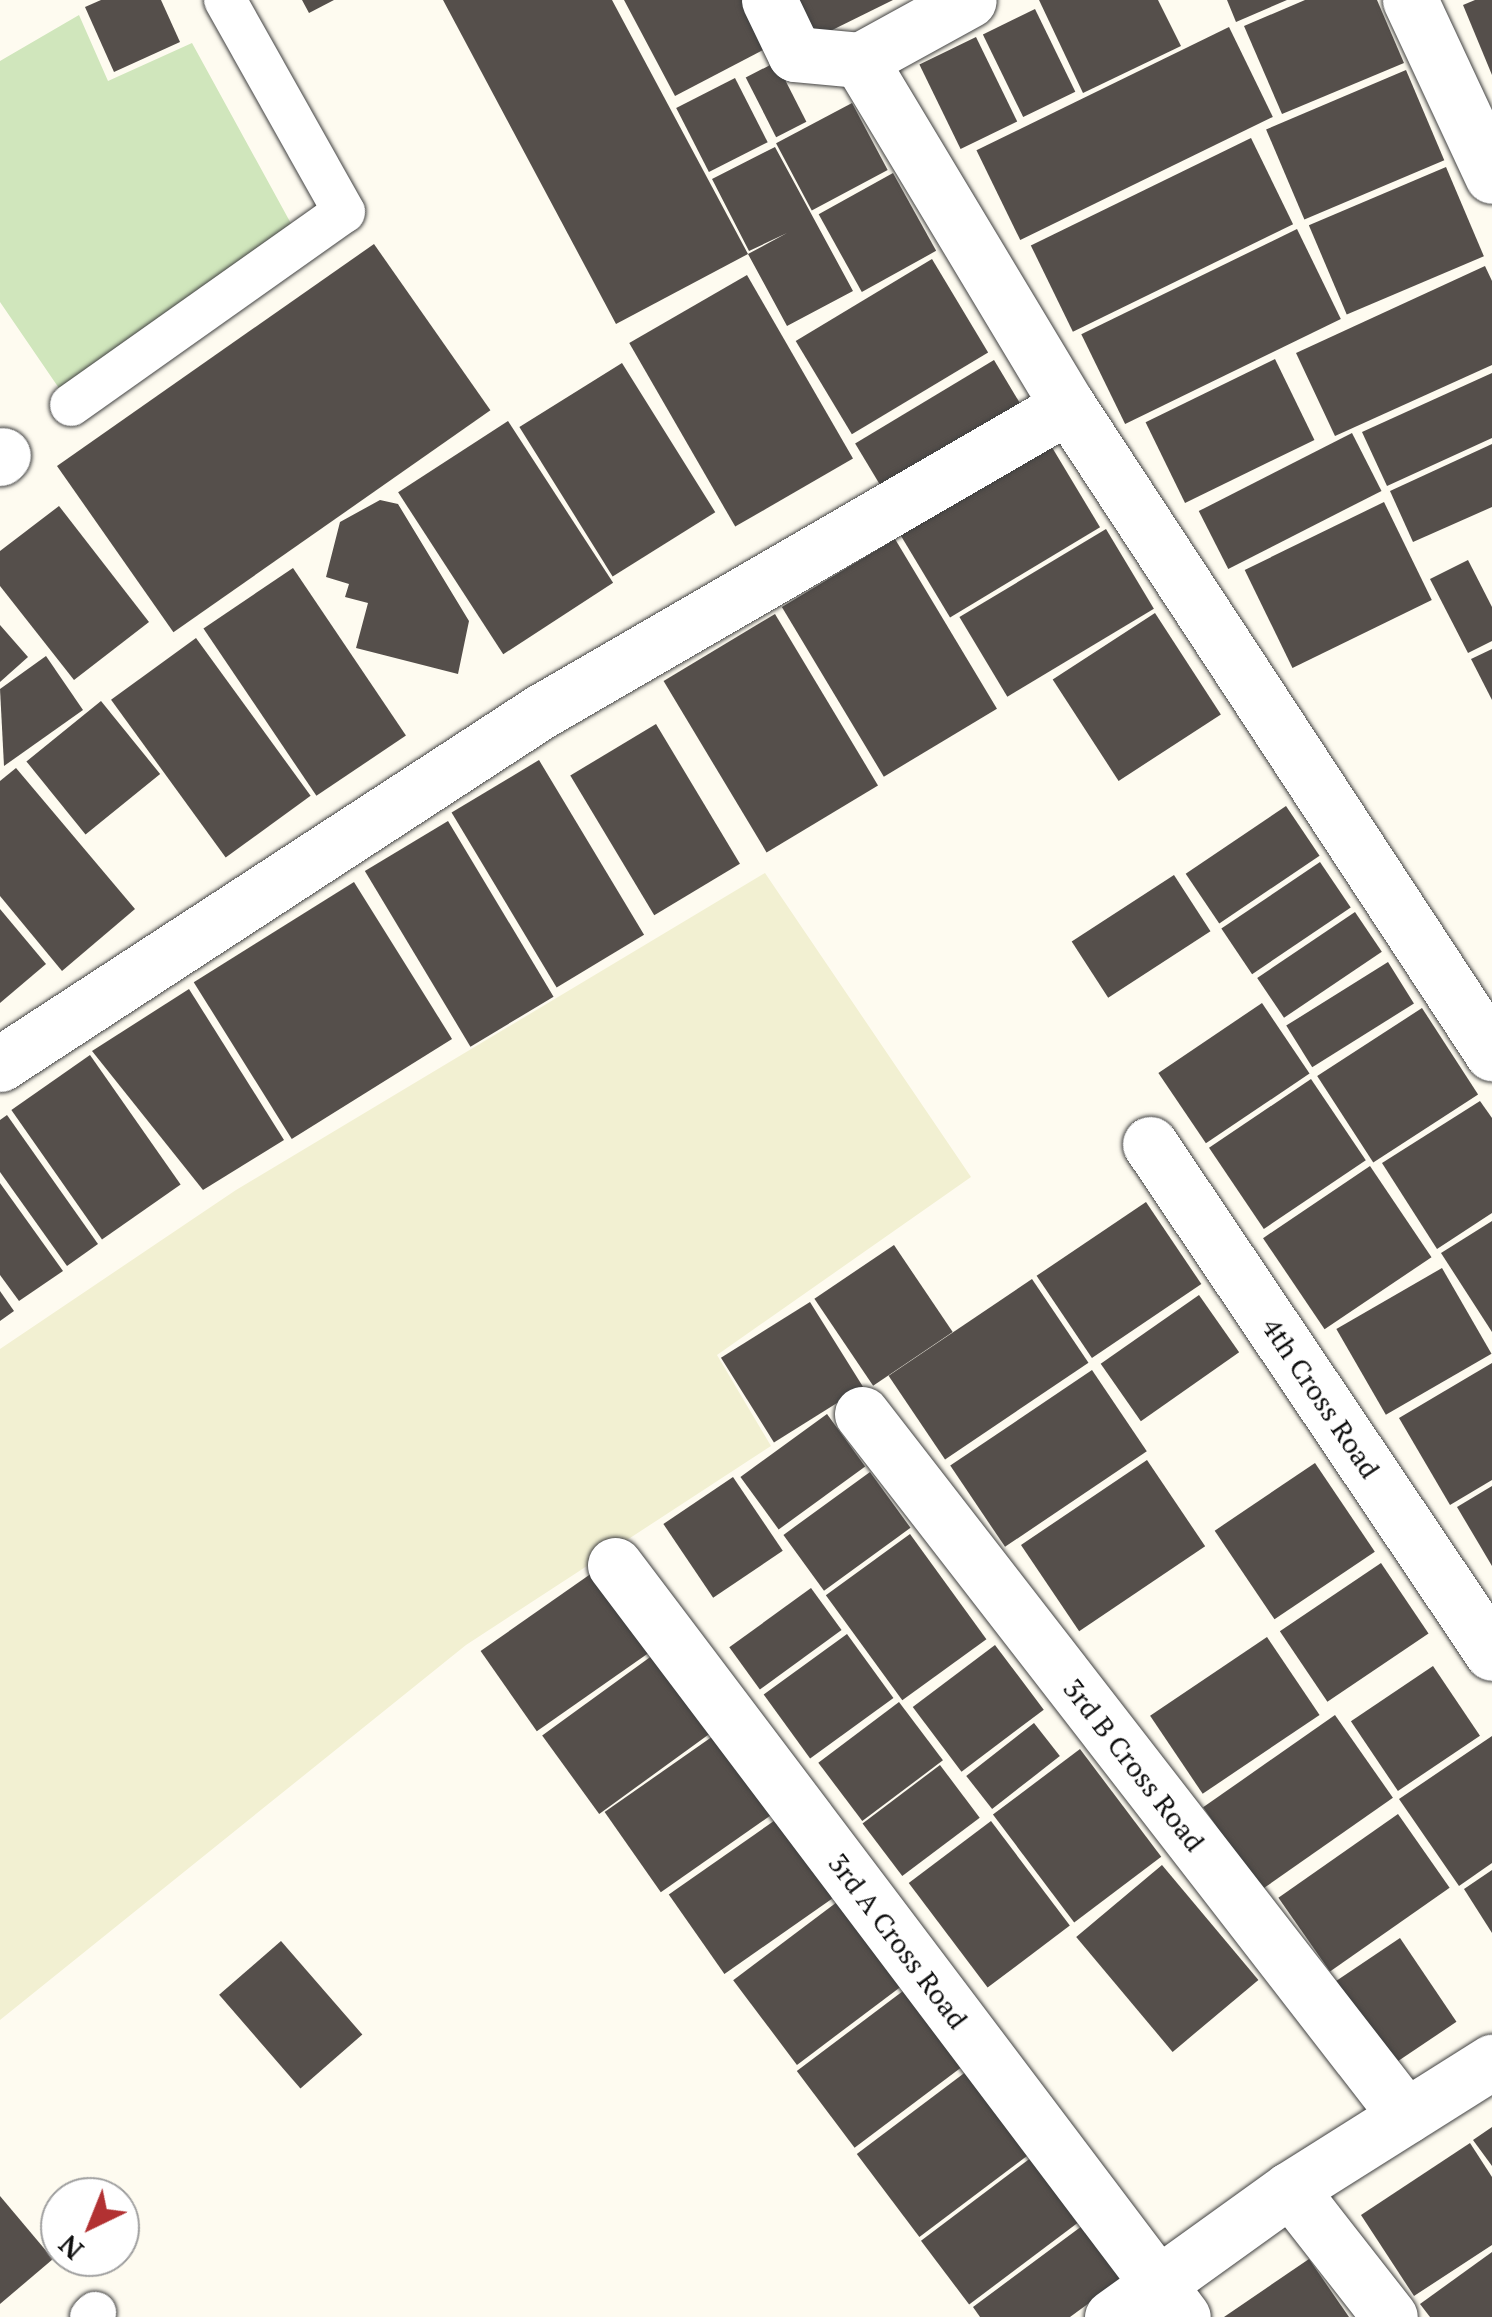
<!DOCTYPE html>
<html>
<head>
<meta charset="utf-8">
<style>
  body { margin:0 }
  #map { position:relative; width:1492px; height:2317px; overflow:hidden; background:#fefbf0; font-family:"PT Serif",serif }
  div>[style] { position:absolute }
  .farmland>* { inset:0; background:#f2f0d2 }
  .green>* { inset:0; background:#d0e6bc }
  .building>* { inset:0; background:#554f4b; transform-origin:0 0 }
  .roads { filter:drop-shadow(0 0 2px #414141) drop-shadow(0 0 2px #414141) }
  .service>* { height:42px; margin:-21px; padding:0 21px; transform-origin:21px; border-radius:21px; background:#fff }
  .minor>* { height:55px; margin:-27.5px; padding:0 27.5px; transform-origin:27.5px; border-radius:27.5px; background:#fff }
  span { translate:-50% -50%; white-space:nowrap; text-align:center; line-height:1.15; -webkit-text-stroke:10px #fff; paint-order:stroke }
  .street-label { font-size:28px; color:#0e0e0e }
  .north { position:absolute; left:40px; top:2177px; width:100px; height:100px; box-sizing:border-box; background:#fff; border:2px solid #9f9f9f; border-radius:50%; rotate:223deg; font-size:28px; font-weight:700; line-height:40px; text-align:center; color:#0e0e0e }
  .north::after { content:''; display:block; margin:auto; width:35px; height:45px; background:#b23132; clip-path:polygon(50% 0,100% 100%,50% 72%,0 100%) }
</style>
</head>
<body>
<div id="map">
  <div class="farmland">
    <div style="clip-path:polygon(765px 873px,971px 1177px,717px 1355px,771px 1446px,466px 1645px,0 2020px,0 1349px,236px 1190px)"></div>
  </div>
  <div class="green">
    <div style="clip-path:polygon(79px 15px,108px 81px,192px 43px,294px 229px,65px 397px,0 302px,0 61px)"></div>
  </div>
  <div class="building">
    <div style="clip-path:polygon(101px 0,161px 0,180px 42px,114px 72px,85px 7px)"></div>
    <div style="clip-path:polygon(302px 0,334px 0,309px 13px)"></div>
    <div style="clip-path:polygon(443px 0,612px 0,748px 254px,616px 324px)"></div>
    <div style="clip-path:polygon(624px 0,744px 0,769px 47px,675px 96px)"></div>
    <div style="clip-path:polygon(794px 0,893px 0,814px 39px)"></div>
    <div style="clip-path:polygon(1039px 0,1158px 0,1181px 46px,1083px 93px)"></div>
    <div style="clip-path:polygon(1227px 0,1287px 0,1236px 22px)"></div>
    <div style="clip-path:polygon(1305px 0,1377px 0,1404px 63px,1282px 114px,1244px 26px)"></div>
    <div style="clip-path:polygon(1475px 0,1492px 0,1492px 75px,1463px 5px)"></div>
    <div style="left:1035px;top:9px;width:92px;height:58px;rotate:64deg"></div>
    <div style="left:1229px;top:27px;width:100px;height:281px;rotate:64deg"></div>
    <div style="left:976px;top:37px;width:94px;height:63px;rotate:64deg"></div>
    <div style="left:776px;top:62px;width:67px;height:34px;rotate:63deg"></div>
    <div style="left:1406px;top:70px;width:98px;height:152px;rotate:67deg"></div>
    <div style="left:735px;top:78px;width:72px;height:66px;rotate:63deg"></div>
    <div style="left:852px;top:103px;width:76px;height:86px;rotate:62deg"></div>
    <div style="left:1251px;top:138px;width:96px;height:245px;rotate:64deg"></div>
    <div style="clip-path:polygon(775px 147px,853px 291px,787px 326px,748px 254px,787px 233px,749px 251px,712px 179px)"></div>
    <div style="left:1446px;top:167px;width:97px;height:149px;rotate:67deg"></div>
    <div style="left:893px;top:173px;width:89px;height:85px;rotate:61deg"></div>
    <div style="left:1297px;top:229px;width:100px;height:240px;rotate:64deg"></div>
    <div style="left:374px;top:244px;width:203px;height:387px;rotate:55deg"></div>
    <div style="left:932px;top:259px;width:109px;height:159px;rotate:59deg"></div>
    <div style="clip-path:polygon(1485px 266px,1492px 281px,1492px 365px,1335px 436px,1296px 353px)"></div>
    <div style="left:747px;top:275px;width:212px;height:136px;rotate:60deg"></div>
    <div style="left:1275px;top:359px;width:90px;height:144px;rotate:64deg"></div>
    <div style="left:994px;top:360px;width:52px;height:162px;rotate:59deg"></div>
    <div style="left:622px;top:363px;width:176px;height:121px;rotate:58deg"></div>
    <div style="clip-path:polygon(1492px 373px,1492px 438px,1387px 486px,1362px 432px)"></div>
    <div style="left:508px;top:421px;width:193px;height:131px;rotate:57deg"></div>
    <div style="left:1352px;top:433px;width:65px;height:172px;rotate:63deg"></div>
    <div style="left:1047px;top:439px;width:103px;height:175px;rotate:59deg"></div>
    <div style="clip-path:polygon(1492px 444px,1492px 507px,1413px 542px,1390px 491px)"></div>
    <div style="clip-path:polygon(380px 500px,398px 504px,469px 621px,458px 674px,356px 648px,368px 603px,345px 597px,349px 584px,326px 577px,340px 522px)"></div>
    <div style="left:1384px;top:502px;width:109px;height:155px;rotate:64deg"></div>
    <div style="clip-path:polygon(59px 506px,149px 622px,74px 680px,0 586px,0 551px)"></div>
    <div style="left:1106px;top:529px;width:93px;height:171px;rotate:59deg"></div>
    <div style="left:895px;top:539px;width:198px;height:132px;rotate:59deg"></div>
    <div style="clip-path:polygon(1468px 560px,1492px 607px,1492px 641px,1468px 653px,1430px 579px)"></div>
    <div style="left:293px;top:568px;width:202px;height:108px;rotate:56deg"></div>
    <div style="left:1155px;top:613px;width:121px;height:122px;rotate:57deg"></div>
    <div style="left:775px;top:614px;width:200px;height:130px;rotate:59deg"></div>
    <div style="clip-path:polygon(0 625px,28px 657px,0 682px)"></div>
    <div style="left:196px;top:638px;width:195px;height:105px;rotate:54deg"></div>
    <div style="clip-path:polygon(1492px 649px,1492px 700px,1471px 659px)"></div>
    <div style="clip-path:polygon(46px 656px,83px 710px,4px 766px,0 689px)"></div>
    <div style="left:101px;top:701px;width:94px;height:96px;rotate:51deg"></div>
    <div style="left:656px;top:724px;width:163px;height:100px;rotate:59deg"></div>
    <div style="left:539px;top:760px;width:204px;height:102px;rotate:59deg"></div>
    <div style="clip-path:polygon(16px 768px,135px 909px,62px 971px,0 896px,0 781px)"></div>
    <div style="left:1286px;top:806px;width:60px;height:121px;rotate:56deg"></div>
    <div style="left:448px;top:821px;width:205px;height:97px;rotate:59deg"></div>
    <div style="left:1320px;top:862px;width:55px;height:119px;rotate:56deg"></div>
    <div style="left:1174px;top:875px;width:67px;height:122px;rotate:57deg"></div>
    <div style="left:354px;top:882px;width:185px;height:189px;rotate:58deg"></div>
    <div style="clip-path:polygon(0 909px,46px 964px,0 1003px)"></div>
    <div style="left:1355px;top:912px;width:48px;height:118px;rotate:56deg"></div>
    <div style="left:1388px;top:962px;width:49px;height:120px;rotate:58deg"></div>
    <div style="clip-path:polygon(189px 989px,284px 1140px,203px 1190px,92px 1051px)"></div>
    <div style="left:1262px;top:1003px;width:85px;height:125px;rotate:56deg"></div>
    <div style="left:1422px;top:1008px;width:103px;height:125px;rotate:57deg"></div>
    <div style="left:90px;top:1055px;width:158px;height:96px;rotate:55deg"></div>
    <div style="left:1311px;top:1079px;width:98px;height:123px;rotate:56deg"></div>
    <div style="clip-path:polygon(1480px 1101px,1492px 1118px,1492px 1213px,1437px 1249px,1382px 1163px)"></div>
    <div style="clip-path:polygon(7px 1115px,98px 1244px,67px 1266px,0 1172px,0 1120px)"></div>
    <div style="left:1370px;top:1166px;width:110px;height:129px;rotate:56deg"></div>
    <div style="clip-path:polygon(0 1183px,63px 1271px,19px 1301px,0 1275px)"></div>
    <div style="left:1146px;top:1202px;width:99px;height:132px;rotate:56deg"></div>
    <div style="clip-path:polygon(1492px 1221px,1492px 1332px,1441px 1253px)"></div>
    <div style="left:894px;top:1245px;width:105px;height:96px;rotate:56deg"></div>
    <div style="left:1442px;top:1268px;width:99px;height:122px;rotate:60deg"></div>
    <div style="left:1032px;top:1279px;width:101px;height:173px;rotate:56deg"></div>
    <div style="clip-path:polygon(0 1291px,14px 1311px,0 1321px)"></div>
    <div style="left:1199px;top:1295px;width:70px;height:120px;rotate:55deg"></div>
    <div style="left:810px;top:1302px;width:100px;height:105px;rotate:58deg"></div>
    <div style="clip-path:polygon(1492px 1363px,1492px 1480px,1450px 1505px,1399px 1418px)"></div>
    <div style="left:1092px;top:1370px;width:98px;height:171px;rotate:56deg"></div>
    <div style="left:827px;top:1414px;width:65px;height:107px;rotate:54deg"></div>
    <div style="left:1147px;top:1460px;width:104px;height:152px;rotate:56deg"></div>
    <div style="left:1315px;top:1463px;width:107px;height:121px;rotate:56deg"></div>
    <div style="left:870px;top:1472px;width:69px;height:107px;rotate:54deg"></div>
    <div style="left:733px;top:1477px;width:89px;height:84px;rotate:56deg"></div>
    <div style="clip-path:polygon(1492px 1486px,1492px 1566px,1457px 1507px)"></div>
    <div style="left:910px;top:1534px;width:130px;height:104px;rotate:54deg"></div>
    <div style="left:1381px;top:1563px;width:85px;height:122px;rotate:56deg"></div>
    <div style="left:592px;top:1573px;width:98px;height:136px;rotate:55deg"></div>
    <div style="left:811px;top:1588px;width:52px;height:101px;rotate:54deg"></div>
    <div style="left:847px;top:1634px;width:79px;height:103px;rotate:54deg"></div>
    <div style="left:1267px;top:1637px;width:94px;height:141px;rotate:56deg"></div>
    <div style="left:995px;top:1645px;width:81px;height:103px;rotate:53deg"></div>
    <div style="left:653px;top:1655px;width:97px;height:137px;rotate:54deg"></div>
    <div style="left:1433px;top:1666px;width:84px;height:99px;rotate:56deg"></div>
    <div style="left:899px;top:1702px;width:73px;height:101px;rotate:53deg"></div>
    <div style="left:1335px;top:1715px;width:101px;height:161px;rotate:55deg"></div>
    <div style="left:1034px;top:1723px;width:42px;height:86px;rotate:52deg"></div>
    <div style="left:716px;top:1734px;width:98px;height:136px;rotate:55deg"></div>
    <div style="clip-path:polygon(1492px 1736px,1492px 1863px,1459px 1886px,1399px 1799px)"></div>
    <div style="left:1080px;top:1749px;width:135px;height:109px;rotate:53deg"></div>
    <div style="left:940px;top:1765px;width:66px;height:97px;rotate:53deg"></div>
    <div style="left:1398px;top:1814px;width:90px;height:146px;rotate:55deg"></div>
    <div style="left:781px;top:1816px;width:97px;height:137px;rotate:55deg"></div>
    <div style="left:991px;top:1821px;width:131px;height:103px;rotate:53deg"></div>
    <div style="left:1162px;top:1865px;width:150px;height:112px;rotate:50deg"></div>
    <div style="clip-path:polygon(1492px 1870px,1492px 1933px,1464px 1889px)"></div>
    <div style="left:841px;top:1899px;width:106px;height:135px;rotate:53deg"></div>
    <div style="left:1400px;top:1938px;width:101px;height:78px;rotate:56deg"></div>
    <div style="left:281px;top:1941px;width:124px;height:82px;rotate:49deg"></div>
    <div style="left:907px;top:1988px;width:96px;height:138px;rotate:53deg"></div>
    <div style="left:967px;top:2071px;width:104px;height:138px;rotate:53deg"></div>
    <div style="clip-path:polygon(1492px 2127px,1492px 2166px,1473px 2140px)"></div>
    <div style="clip-path:polygon(1470px 2143px,1492px 2177px,1492px 2245px,1414px 2296px,1361px 2215px)"></div>
    <div style="left:1032px;top:2157px;width:80px;height:139px;rotate:53deg"></div>
    <div style="clip-path:polygon(0 2196px,53px 2259px,0 2304px)"></div>
    <div style="clip-path:polygon(1082px 2226px,1122px 2279px,1070px 2317px,980px 2317px,973px 2307px)"></div>
    <div style="clip-path:polygon(1492px 2252px,1492px 2317px,1430px 2317px,1420px 2304px)"></div>
    <div style="clip-path:polygon(1309px 2259px,1349px 2317px,1224px 2317px)"></div>
  </div>
  <div class="roads">
    <div class="service">
      <div style="left:71px;top:405px;width:334px;rotate:-35.3deg"></div>
      <div style="left:344px;top:212px;width:243px;rotate:-119.3deg"></div>
      <div style="left:91px;top:2317px;width:6px;rotate:-45deg"></div>
    </div>
    <div class="minor">
      <div style="left:769px;top:0;width:60px;rotate:64.3deg"></div>
      <div style="left:795px;top:54px;width:65px;rotate:5.3deg"></div>
      <div style="left:860px;top:60px;width:404px;rotate:59deg"></div>
      <div style="left:1410px;top:0;width:194px;rotate:65deg"></div>
      <div style="left:860px;top:60px;width:124px;rotate:-28.8deg"></div>
      <div style="left:0;top:458px;width:4px;rotate:-45deg"></div>
      <div style="left:0;top:1064px;width:645px;rotate:-33.1deg"></div>
      <div style="left:540px;top:712px;width:610px;rotate:-30.09deg"></div>
      <div style="left:1068px;top:406px;width:774px;rotate:56.76deg"></div>
      <div style="left:1150px;top:1144px;width:613px;rotate:56.1deg"></div>
      <div style="left:862px;top:1414px;width:888px;rotate:52.23deg"></div>
      <div style="left:615px;top:1565px;width:942px;rotate:52.94deg"></div>
      <div style="left:1290px;top:2189px;width:162px;rotate:52deg"></div>
      <div style="left:1112px;top:2317px;width:219px;rotate:-35.7deg"></div>
      <div style="left:1290px;top:2189px;width:239px;rotate:-32.2deg"></div>
    </div>
  </div>
  <div class="street-label">
    <span style="left:1321px;top:1398px;rotate:56deg">4th Cross Road</span>
    <span style="left:1134px;top:1765px;rotate:52deg">3rd B Cross Road</span>
    <span style="left:898px;top:1941px;rotate:53deg">3rd A Cross Road</span>
  </div>
  <div class="north">N</div>
</div>
</body>
</html>
